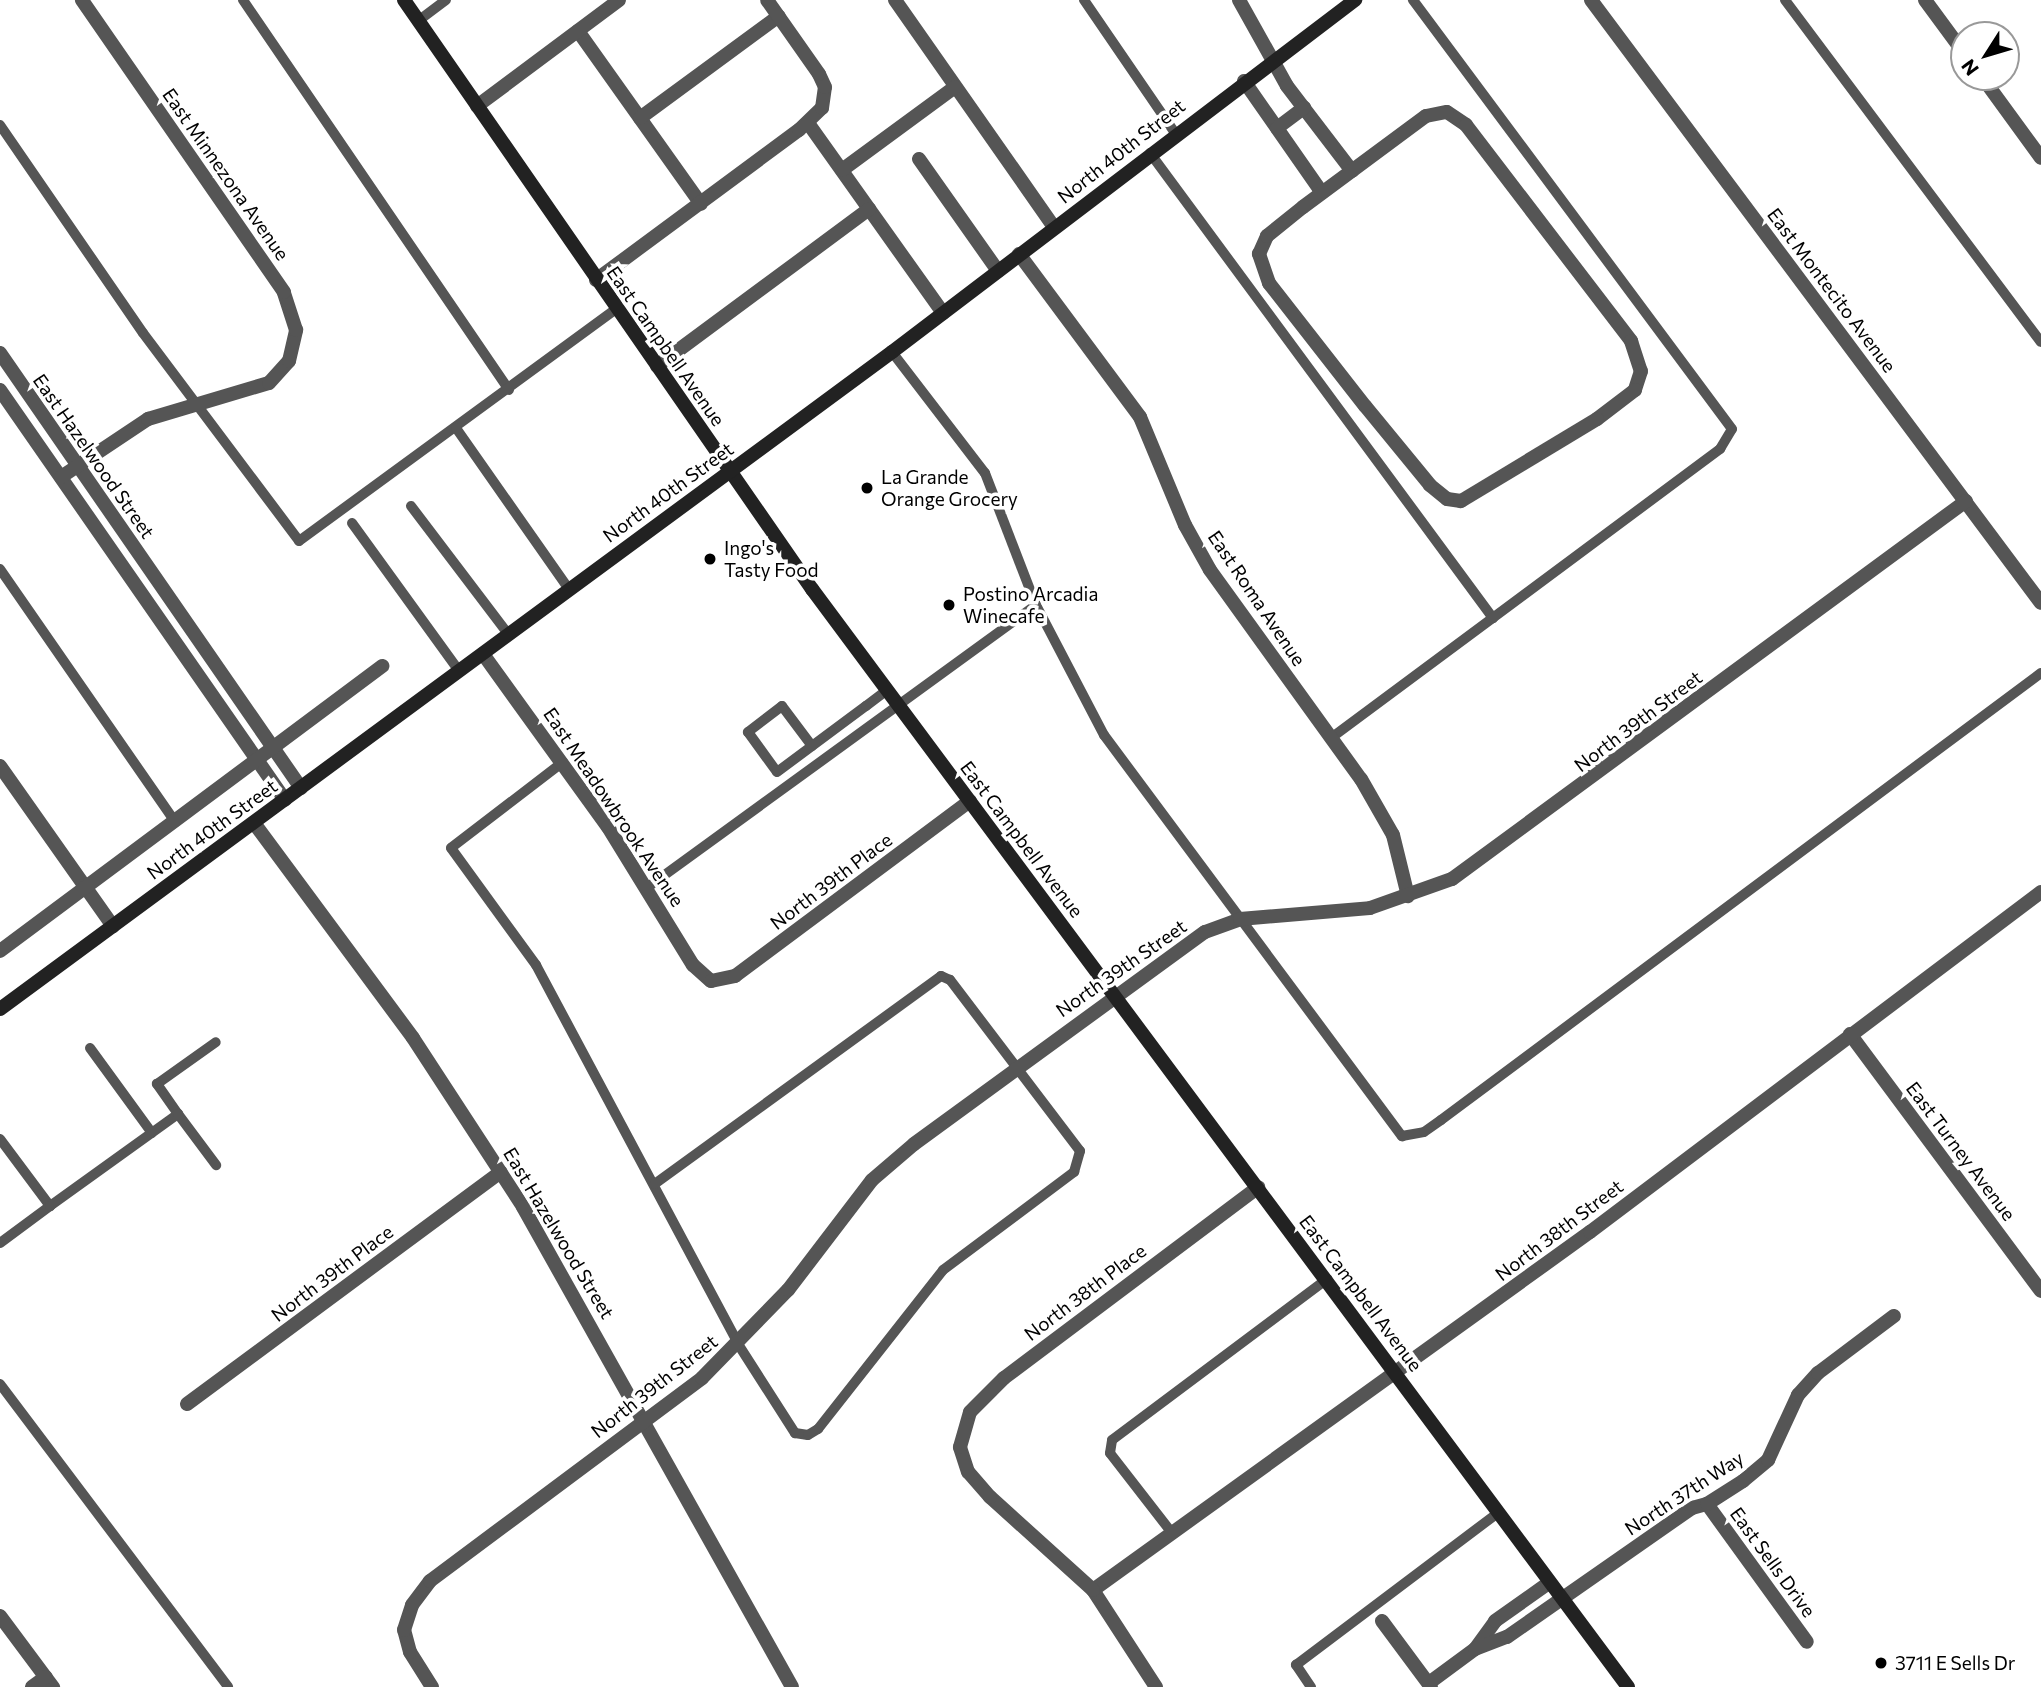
<!DOCTYPE html>
<html>
<head>
<meta charset="utf-8">
<style>
  body { margin:0 }
  #map { position:relative; width:2041px; height:1687px; overflow:hidden; background:#fff; font-family:Commissioner,sans-serif }
  div>[style] { position:absolute }
  .lane>* { height:10px; margin:-5px; padding:0 5px; transform-origin:5px; border-radius:5px; background:#555 }
  .street>* { height:14px; margin:-7px; padding:0 7px; transform-origin:7px; border-radius:7px; background:#555 }
  .secondary>* { height:14px; margin:-7px; padding:0 7px; transform-origin:7px; border-radius:7px; background:#222 }
  .dots>* { width:19px; height:19px; translate:-50% -50%; box-sizing:border-box; border:4px solid #fff; border-radius:50% }
  span { translate:-50% -50%; white-space:nowrap; text-align:center; line-height:1.15; -webkit-text-stroke:7px #fff; paint-order:stroke }
  .street-label { font-size:19px; color:#000 }
  .poi-label { font-size:19px; color:#000 }
  .left { translate:0 -50%; text-align:left }
  .north { position:absolute; left:1950px; top:21px; width:70px; height:70px; box-sizing:border-box; background:#fff; border:2px solid #999; border-radius:50%; rotate:233deg; font-size:19px; font-weight:700; line-height:28px; text-align:center; color:#000 }
  .north::after { content:''; display:block; margin:auto; width:24px; height:32px; background:#000; clip-path:polygon(50% 0,100% 100%,50% 72%,0 100%) }
</style>
</head>
<body>
<div id="map">
  <div class="lane">
    <div style="left:243px;top:0;width:472px;rotate:55.7deg"></div>
    <div style="left:1084px;top:0;width:161px;rotate:55.6deg"></div>
    <div style="left:1785px;top:0;width:427px;rotate:53.2deg"></div>
    <div style="left:418px;top:21px;width:35px;rotate:-37deg"></div>
    <div style="left:0;top:125px;width:252px;rotate:55.5deg"></div>
    <div style="left:143px;top:333px;width:260px;rotate:53.1deg"></div>
    <div style="left:299px;top:541px;width:393px;rotate:-36.2deg"></div>
    <div style="left:1150px;top:153px;width:578px;rotate:53.59deg"></div>
    <div style="left:892px;top:352px;width:153px;rotate:52.5deg"></div>
    <div style="left:985px;top:473px;width:142px;rotate:68.9deg"></div>
    <div style="left:1036px;top:605px;width:147px;rotate:62.4deg"></div>
    <div style="left:1104px;top:735px;width:500px;rotate:53.4deg"></div>
    <div style="left:1402px;top:1136px;width:22px;rotate:-10deg"></div>
    <div style="left:1424px;top:1132px;width:21px;rotate:-35deg"></div>
    <div style="left:1441px;top:1120px;width:748px;rotate:-36.69deg"></div>
    <div style="left:456px;top:428px;width:195px;rotate:55deg"></div>
    <div style="left:411px;top:506px;width:161px;rotate:52.8deg"></div>
    <div style="left:352px;top:523px;width:183px;rotate:54.1deg"></div>
    <div style="left:0;top:569px;width:308px;rotate:55.3deg"></div>
    <div style="left:1331px;top:738px;width:485px;rotate:-36.6deg"></div>
    <div style="left:1720px;top:449px;width:23px;rotate:-59deg"></div>
    <div style="left:1732px;top:429px;width:535px;rotate:-126.63deg"></div>
    <div style="left:812px;top:746px;width:50px;rotate:-126.9deg"></div>
    <div style="left:782px;top:706px;width:43px;rotate:142.6deg"></div>
    <div style="left:748px;top:732px;width:49px;rotate:54.1deg"></div>
    <div style="left:777px;top:772px;width:111px;rotate:-36.6deg"></div>
    <div style="left:866px;top:706px;width:26px;rotate:-37deg"></div>
    <div style="left:563px;top:762px;width:141px;rotate:142.5deg"></div>
    <div style="left:451px;top:848px;width:145px;rotate:54deg"></div>
    <div style="left:536px;top:965px;width:429px;rotate:61.9deg"></div>
    <div style="left:738px;top:1344px;width:106px;rotate:57.4deg"></div>
    <div style="left:795px;top:1433px;width:13px;rotate:9deg"></div>
    <div style="left:808px;top:1435px;width:12px;rotate:-31deg"></div>
    <div style="left:818px;top:1429px;width:202px;rotate:-51.8deg"></div>
    <div style="left:943px;top:1270px;width:164px;rotate:-36.8deg"></div>
    <div style="left:1074px;top:1172px;width:22px;rotate:-74deg"></div>
    <div style="left:1080px;top:1151px;width:215px;rotate:-127.2deg"></div>
    <div style="left:950px;top:980px;width:10px;rotate:-156deg"></div>
    <div style="left:941px;top:976px;width:354px;rotate:144deg"></div>
    <div style="left:648px;top:887px;width:480px;rotate:-36deg"></div>
    <div style="left:90px;top:1048px;width:105px;rotate:53.9deg"></div>
    <div style="left:178px;top:1114px;width:37px;rotate:-125deg"></div>
    <div style="left:157px;top:1084px;width:72px;rotate:-35.4deg"></div>
    <div style="left:0;top:1139px;width:84px;rotate:53.3deg"></div>
    <div style="left:50px;top:1206px;width:62px;rotate:143.5deg"></div>
    <div style="left:50px;top:1206px;width:158px;rotate:-35.7deg"></div>
    <div style="left:178px;top:1114px;width:64px;rotate:53.3deg"></div>
    <div style="left:0;top:1384px;width:379px;rotate:53deg"></div>
    <div style="left:1172px;top:1533px;width:101px;rotate:-127.8deg"></div>
    <div style="left:1110px;top:1453px;width:13px;rotate:-81deg"></div>
    <div style="left:1112px;top:1440px;width:269px;rotate:-36.8deg"></div>
    <div style="left:1311px;top:1687px;width:27px;rotate:-124deg"></div>
    <div style="left:1296px;top:1665px;width:254px;rotate:-37deg"></div>
  </div>
  <div class="street">
    <div style="left:895px;top:0;width:277px;rotate:55deg"></div>
    <div style="left:1239px;top:0;width:98px;rotate:60.8deg"></div>
    <div style="left:1287px;top:86px;width:107px;rotate:52.6deg"></div>
    <div style="left:1591px;top:0;width:752px;rotate:53.27deg"></div>
    <div style="left:1925px;top:0;width:66px;rotate:53.7deg"></div>
    <div style="left:578px;top:31px;width:212px;rotate:54.6deg"></div>
    <div style="left:1982px;top:77px;width:100px;rotate:53.9deg"></div>
    <div style="left:1244px;top:81px;width:136px;rotate:55.1deg"></div>
    <div style="left:477px;top:106px;width:177px;rotate:-36.7deg"></div>
    <div style="left:1447px;top:112px;width:23px;rotate:34deg"></div>
    <div style="left:1466px;top:125px;width:272px;rotate:52.6deg"></div>
    <div style="left:1631px;top:341px;width:32px;rotate:72deg"></div>
    <div style="left:1641px;top:371px;width:20px;rotate:108deg"></div>
    <div style="left:1635px;top:390px;width:48px;rotate:142.7deg"></div>
    <div style="left:1597px;top:419px;width:159px;rotate:148.9deg"></div>
    <div style="left:1461px;top:501px;width:14px;rotate:-172deg"></div>
    <div style="left:1447px;top:499px;width:22px;rotate:-141deg"></div>
    <div style="left:1430px;top:485px;width:102px;rotate:-129.4deg"></div>
    <div style="left:1365px;top:406px;width:156px;rotate:-128deg"></div>
    <div style="left:1269px;top:283px;width:31px;rotate:-109deg"></div>
    <div style="left:1259px;top:254px;width:20px;rotate:-66deg"></div>
    <div style="left:1267px;top:236px;width:46px;rotate:-38.9deg"></div>
    <div style="left:1303px;top:207px;width:153px;rotate:-36.5deg"></div>
    <div style="left:1426px;top:116px;width:21px;rotate:-11deg"></div>
    <div style="left:640px;top:118px;width:172px;rotate:-36.3deg"></div>
    <div style="left:808px;top:123px;width:233px;rotate:54.6deg"></div>
    <div style="left:1277px;top:128px;width:34px;rotate:-37deg"></div>
    <div style="left:919px;top:159px;width:137px;rotate:54.8deg"></div>
    <div style="left:842px;top:170px;width:140px;rotate:-36.3deg"></div>
    <div style="left:1019px;top:254px;width:203px;rotate:53.4deg"></div>
    <div style="left:1140px;top:417px;width:117px;rotate:67.4deg"></div>
    <div style="left:1185px;top:525px;width:51px;rotate:60.9deg"></div>
    <div style="left:1210px;top:570px;width:258px;rotate:54.2deg"></div>
    <div style="left:1361px;top:779px;width:64px;rotate:60.3deg"></div>
    <div style="left:1393px;top:835px;width:63px;rotate:76.2deg"></div>
    <div style="left:596px;top:280px;width:252px;rotate:-36.5deg"></div>
    <div style="left:799px;top:130px;width:32px;rotate:-44deg"></div>
    <div style="left:822px;top:108px;width:21px;rotate:-82deg"></div>
    <div style="left:825px;top:87px;width:14px;rotate:-115deg"></div>
    <div style="left:819px;top:74px;width:90px;rotate:-125.1deg"></div>
    <div style="left:0;top:353px;width:529px;rotate:55.32deg"></div>
    <div style="left:657px;top:366px;width:264px;rotate:-36.5deg"></div>
    <div style="left:0;top:390px;width:499px;rotate:55.2deg"></div>
    <div style="left:61px;top:477px;width:105px;rotate:-33.7deg"></div>
    <div style="left:148px;top:419px;width:126px;rotate:-16.6deg"></div>
    <div style="left:269px;top:383px;width:30px;rotate:-48deg"></div>
    <div style="left:289px;top:361px;width:32px;rotate:-77deg"></div>
    <div style="left:296px;top:330px;width:40px;rotate:-108deg"></div>
    <div style="left:284px;top:292px;width:355px;rotate:-124.7deg"></div>
    <div style="left:483px;top:654px;width:213px;rotate:54.2deg"></div>
    <div style="left:608px;top:827px;width:162px;rotate:58.4deg"></div>
    <div style="left:693px;top:965px;width:24px;rotate:42deg"></div>
    <div style="left:711px;top:981px;width:25px;rotate:-12deg"></div>
    <div style="left:735px;top:976px;width:293px;rotate:-36.7deg"></div>
    <div style="left:0;top:766px;width:196px;rotate:54.8deg"></div>
    <div style="left:254px;top:823px;width:267px;rotate:53.5deg"></div>
    <div style="left:413px;top:1038px;width:202px;rotate:56.9deg"></div>
    <div style="left:523px;top:1207px;width:550px;rotate:60.73deg"></div>
    <div style="left:0;top:951px;width:477px;rotate:-36.7deg"></div>
    <div style="left:1850px;top:1034px;width:320px;rotate:53.4deg"></div>
    <div style="left:187px;top:1404px;width:390px;rotate:-36.5deg"></div>
    <div style="left:1707px;top:1504px;width:170px;rotate:54.1deg"></div>
    <div style="left:1093px;top:1590px;width:613px;rotate:-35.77deg"></div>
    <div style="left:1590px;top:1232px;width:565px;rotate:-37.01deg"></div>
    <div style="left:0;top:1616px;width:89px;rotate:53.3deg"></div>
    <div style="left:1382px;top:1621px;width:82px;rotate:53.4deg"></div>
    <div style="left:1475px;top:1649px;width:34px;rotate:-54deg"></div>
    <div style="left:1495px;top:1621px;width:67px;rotate:-35.3deg"></div>
    <div style="left:1429px;top:1683px;width:57px;rotate:-36.5deg"></div>
    <div style="left:1475px;top:1649px;width:34px;rotate:-21deg"></div>
    <div style="left:1507px;top:1637px;width:226px;rotate:-34.9deg"></div>
    <div style="left:1692px;top:1508px;width:16px;rotate:-15deg"></div>
    <div style="left:1707px;top:1504px;width:43px;rotate:-32.6deg"></div>
    <div style="left:1743px;top:1481px;width:33px;rotate:-40deg"></div>
    <div style="left:1768px;top:1460px;width:72px;rotate:-65.2deg"></div>
    <div style="left:1798px;top:1395px;width:30px;rotate:-48deg"></div>
    <div style="left:1818px;top:1373px;width:95px;rotate:-36.9deg"></div>
    <div style="left:32px;top:1687px;width:17px;rotate:-36deg"></div>
    <div style="left:432px;top:1687px;width:41px;rotate:-122.2deg"></div>
    <div style="left:410px;top:1652px;width:23px;rotate:-105deg"></div>
    <div style="left:404px;top:1630px;width:26px;rotate:-72deg"></div>
    <div style="left:412px;top:1605px;width:30px;rotate:-53deg"></div>
    <div style="left:430px;top:1581px;width:339px;rotate:-36.7deg"></div>
    <div style="left:702px;top:1378px;width:123px;rotate:-45.7deg"></div>
    <div style="left:788px;top:1290px;width:138px;rotate:-52.6deg"></div>
    <div style="left:872px;top:1180px;width:55px;rotate:-40.6deg"></div>
    <div style="left:914px;top:1144px;width:360px;rotate:-36.1deg"></div>
    <div style="left:1205px;top:932px;width:37px;rotate:-20deg"></div>
    <div style="left:1240px;top:919px;width:130px;rotate:-4.8deg"></div>
    <div style="left:1370px;top:908px;width:87px;rotate:-19.5deg"></div>
    <div style="left:1452px;top:879px;width:638px;rotate:-36.33deg"></div>
    <div style="left:1156px;top:1687px;width:116px;rotate:-123deg"></div>
    <div style="left:1093px;top:1590px;width:139px;rotate:-137.9deg"></div>
    <div style="left:990px;top:1497px;width:33px;rotate:-131deg"></div>
    <div style="left:968px;top:1472px;width:26px;rotate:-108deg"></div>
    <div style="left:960px;top:1447px;width:36px;rotate:-74deg"></div>
    <div style="left:970px;top:1412px;width:48px;rotate:-45deg"></div>
    <div style="left:1004px;top:1378px;width:318px;rotate:-36.9deg"></div>
  </div>
  <div class="secondary">
    <div style="left:404px;top:0;width:717px;rotate:55.29deg"></div>
    <div style="left:812px;top:589px;width:1368px;rotate:53.38deg"></div>
    <div style="left:0;top:1009px;width:1108px;rotate:-36.37deg"></div>
    <div style="left:892px;top:352px;width:582px;rotate:-37.24deg"></div>
  </div>
  <div class="dots">
    <div style="left:867px;top:488px;background:#000"></div>
    <div style="left:710px;top:559px;background:#000"></div>
    <div style="left:949px;top:605px;background:#000"></div>
    <div style="left:1881px;top:1663px;background:#000"></div>
  </div>
  <div class="street-label">
    <span style="left:1121px;top:151px;rotate:-38deg">North 40th Street</span>
    <span style="left:226px;top:174px;rotate:55deg">East Minnezona Avenue</span>
    <span style="left:1832px;top:290px;rotate:53deg">East Montecito Avenue</span>
    <span style="left:666px;top:346px;rotate:55deg">East Campbell Avenue</span>
    <span style="left:94px;top:456px;rotate:55deg">East Hazelwood Street</span>
    <span style="left:668px;top:492px;rotate:-36deg">North 40th Street</span>
    <span style="left:1257px;top:598px;rotate:56deg">East Roma Avenue</span>
    <span style="left:1638px;top:721px;rotate:-37deg">North 39th Street</span>
    <span style="left:614px;top:807px;rotate:56deg">East Meadowbrook Avenue</span>
    <span style="left:212px;top:829px;rotate:-36deg">North 40th Street</span>
    <span style="left:1022px;top:839px;rotate:53deg">East Campbell Avenue</span>
    <span style="left:831px;top:881px;rotate:-37deg">North 39th Place</span>
    <span style="left:1121px;top:968px;rotate:-35deg">North 39th Street</span>
    <span style="left:1961px;top:1151px;rotate:53deg">East Turney Avenue</span>
    <span style="left:1559px;top:1230px;rotate:-37deg">North 38th Street</span>
    <span style="left:559px;top:1233px;rotate:59deg">East Hazelwood Street</span>
    <span style="left:332px;top:1273px;rotate:-37deg">North 39th Place</span>
    <span style="left:1085px;top:1292px;rotate:-37deg">North 38th Place</span>
    <span style="left:1361px;top:1293px;rotate:53deg">East Campbell Avenue</span>
    <span style="left:654px;top:1386px;rotate:-38deg">North 39th Street</span>
    <span style="left:1684px;top:1493px;rotate:-33deg">North 37th Way</span>
    <span style="left:1773px;top:1562px;rotate:54deg">East Sells Drive</span>
  </div>
  <div class="poi-label">
    <span class="left" style="left:881px;top:488px">La Grande<br>Orange Grocery</span>
    <span class="left" style="left:724px;top:559px">Ingo's<br>Tasty Food</span>
    <span class="left" style="left:963px;top:605px">Postino Arcadia<br>Winecafe</span>
    <span class="left" style="left:1895px;top:1663px">3711 E Sells Dr</span>
  </div>
  <div class="north">N</div>
</div>
</body>
</html>
